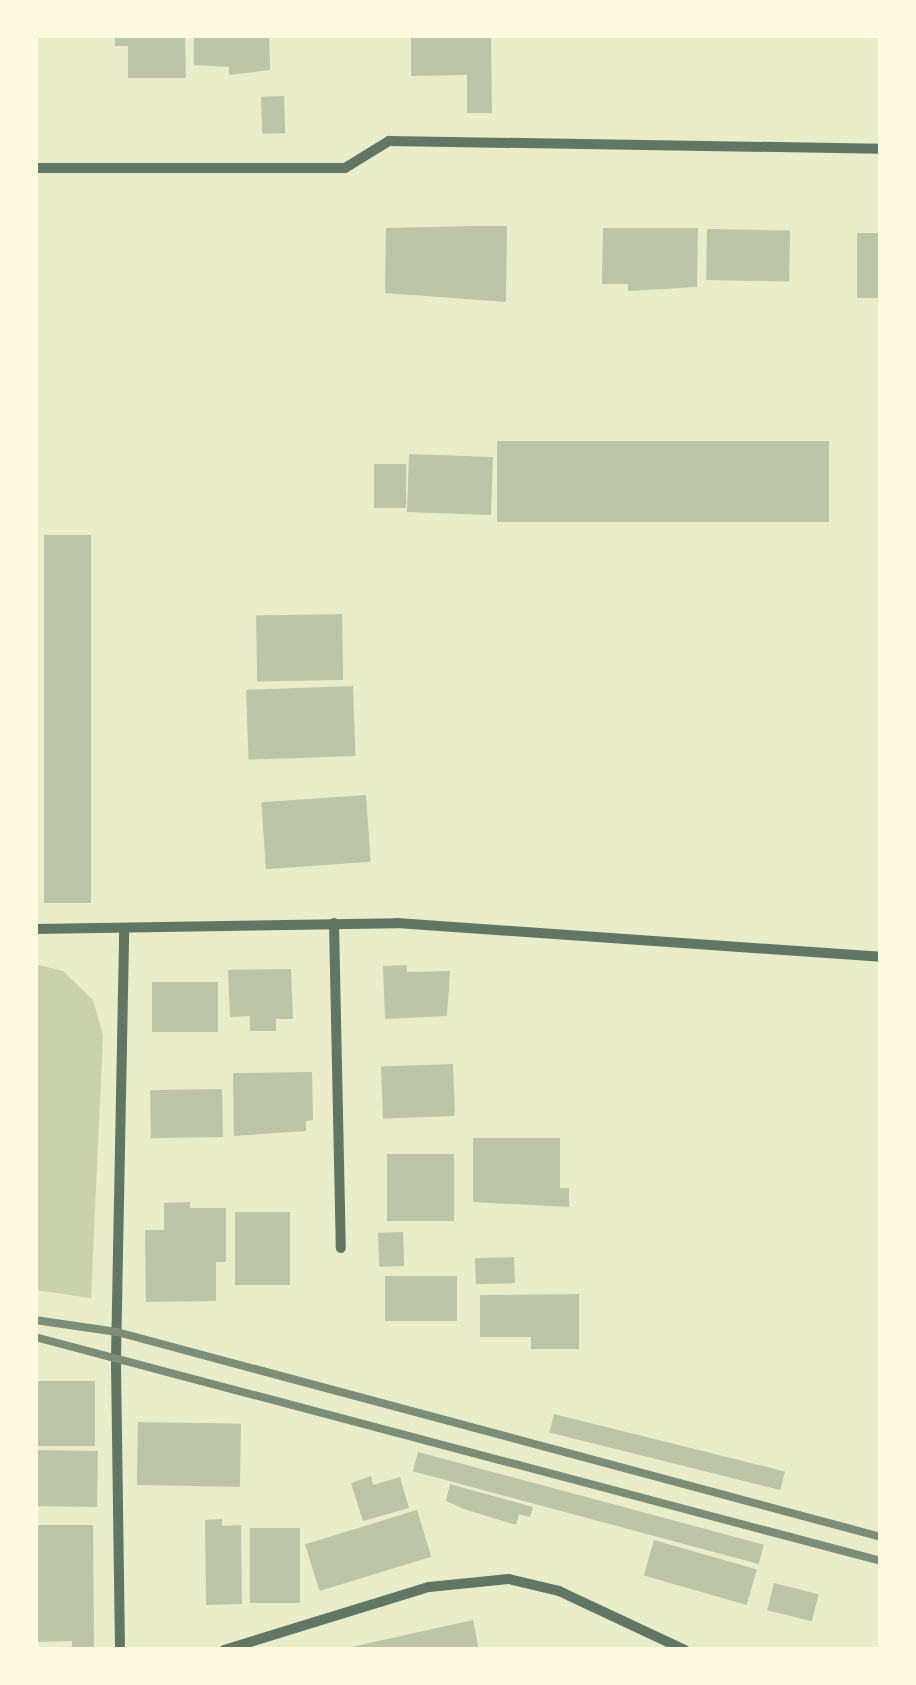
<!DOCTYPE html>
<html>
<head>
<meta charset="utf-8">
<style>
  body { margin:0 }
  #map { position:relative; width:916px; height:1685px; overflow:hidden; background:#e9edc9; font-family:"Nunito Sans",sans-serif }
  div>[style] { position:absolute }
  .green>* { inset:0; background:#cad2ad }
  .building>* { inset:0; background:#bcc5a7; transform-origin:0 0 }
  .minor>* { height:10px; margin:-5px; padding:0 5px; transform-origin:5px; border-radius:5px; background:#617663 }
  .rail>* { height:8px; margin:-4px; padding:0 4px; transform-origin:4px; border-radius:4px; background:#7c8e77 }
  span { translate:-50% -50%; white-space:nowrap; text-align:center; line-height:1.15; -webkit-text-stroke:10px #fefae0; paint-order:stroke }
  .frame { position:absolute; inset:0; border:38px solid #fefae0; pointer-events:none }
</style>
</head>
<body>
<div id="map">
  <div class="green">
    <div style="clip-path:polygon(35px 964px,63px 971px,93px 1000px,103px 1035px,91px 1298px,35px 1290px)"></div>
  </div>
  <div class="building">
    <div style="clip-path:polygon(115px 35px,185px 35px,186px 78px,128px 78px,128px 46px,115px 46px)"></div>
    <div style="clip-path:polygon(194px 35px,269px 35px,270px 70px,229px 75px,229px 67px,194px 65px)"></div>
    <div style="clip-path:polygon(411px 35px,491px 35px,492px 113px,467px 113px,467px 75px,411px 76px)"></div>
    <div style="left:284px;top:96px;width:37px;height:23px;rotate:88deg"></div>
    <div style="clip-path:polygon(473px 226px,507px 226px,506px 302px,385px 293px,386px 228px)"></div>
    <div style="clip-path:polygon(603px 228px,698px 228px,697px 287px,628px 291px,628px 284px,602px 284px)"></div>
    <div style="left:707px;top:229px;width:83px;height:51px;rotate:1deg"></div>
    <div style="left:857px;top:233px;width:24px;height:65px"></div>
    <div style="left:497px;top:441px;width:332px;height:81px"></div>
    <div style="left:409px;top:454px;width:84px;height:58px;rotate:2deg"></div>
    <div style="left:374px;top:464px;width:32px;height:44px"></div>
    <div style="left:44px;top:535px;width:47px;height:368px"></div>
    <div style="left:342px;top:614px;width:66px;height:86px;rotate:89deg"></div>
    <div style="left:353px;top:686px;width:70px;height:107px;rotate:88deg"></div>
    <div style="left:366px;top:795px;width:67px;height:105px;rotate:86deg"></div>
    <div style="clip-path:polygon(407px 965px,407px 972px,450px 971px,447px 1016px,385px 1019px,383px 966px)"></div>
    <div style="clip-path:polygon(291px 969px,293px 1019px,276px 1019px,276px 1031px,250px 1031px,250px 1016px,230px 1017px,228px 970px)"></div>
    <div style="left:152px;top:982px;width:66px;height:50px"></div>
    <div style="left:453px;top:1064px;width:52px;height:72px;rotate:88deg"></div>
    <div style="clip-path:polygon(312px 1072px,313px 1120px,306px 1121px,306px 1131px,234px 1136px,233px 1073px)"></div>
    <div style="left:222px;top:1089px;width:48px;height:72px;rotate:89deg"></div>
    <div style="clip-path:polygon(473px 1138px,560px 1138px,560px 1188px,569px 1188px,569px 1207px,473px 1202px)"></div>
    <div style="left:454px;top:1154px;width:67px;height:67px;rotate:90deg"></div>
    <div style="clip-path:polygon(190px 1202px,190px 1208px,226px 1208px,226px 1262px,216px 1262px,216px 1301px,146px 1302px,145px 1230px,164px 1230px,164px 1203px)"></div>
    <div style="left:235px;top:1212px;width:55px;height:73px"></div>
    <div style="left:403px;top:1232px;width:34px;height:25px;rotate:88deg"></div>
    <div style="left:514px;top:1257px;width:26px;height:39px;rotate:88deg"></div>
    <div style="left:457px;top:1276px;width:45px;height:72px;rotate:90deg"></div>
    <div style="clip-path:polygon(579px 1294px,579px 1349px,531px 1349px,531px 1337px,480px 1337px,480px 1295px)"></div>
    <div style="left:35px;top:1381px;width:60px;height:65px"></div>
    <div style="left:554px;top:1414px;width:238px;height:19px;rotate:14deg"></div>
    <div style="left:138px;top:1422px;width:103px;height:63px;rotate:1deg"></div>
    <div style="left:35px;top:1450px;width:63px;height:56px;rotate:1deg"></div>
    <div style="left:418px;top:1452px;width:358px;height:20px;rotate:15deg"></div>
    <div style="clip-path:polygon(371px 1476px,373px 1485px,400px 1477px,409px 1508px,363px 1521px,351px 1483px)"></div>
    <div style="clip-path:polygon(450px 1484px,533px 1507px,530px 1517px,519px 1514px,516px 1525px,464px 1509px,446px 1501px)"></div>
    <div style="left:417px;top:1510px;width:49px;height:117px;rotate:73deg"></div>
    <div style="clip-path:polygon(222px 1519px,222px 1526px,241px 1525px,242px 1604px,206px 1605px,205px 1520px)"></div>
    <div style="clip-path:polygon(38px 1525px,93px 1525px,94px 1650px,72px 1650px,72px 1641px,35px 1642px)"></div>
    <div style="left:250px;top:1528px;width:50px;height:75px"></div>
    <div style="left:654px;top:1540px;width:107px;height:37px;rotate:16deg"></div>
    <div style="left:774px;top:1583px;width:46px;height:28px;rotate:14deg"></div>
    <div style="clip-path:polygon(473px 1620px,479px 1650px,348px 1650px,347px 1648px)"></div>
  </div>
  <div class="minor">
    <div style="left:35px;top:168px;width:310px"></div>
    <div style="left:345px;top:168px;width:52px;rotate:-31.5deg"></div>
    <div style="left:389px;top:141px;width:492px;rotate:0.9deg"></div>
    <div style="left:334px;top:923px;width:325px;rotate:88.8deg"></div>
    <div style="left:35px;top:929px;width:362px;rotate:-0.9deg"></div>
    <div style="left:397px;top:923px;width:485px;rotate:4deg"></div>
    <div style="left:120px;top:1650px;width:293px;rotate:-90.8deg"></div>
    <div style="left:116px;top:1357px;width:428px;rotate:-88.9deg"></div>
    <div style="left:224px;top:1650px;width:214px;rotate:-17.1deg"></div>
    <div style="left:429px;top:1587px;width:80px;rotate:-5.7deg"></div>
    <div style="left:509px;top:1579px;width:51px;rotate:13.5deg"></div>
    <div style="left:559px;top:1591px;width:139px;rotate:25.1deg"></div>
  </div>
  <div class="rail">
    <div style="left:35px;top:1320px;width:83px;rotate:8.3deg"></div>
    <div style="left:117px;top:1332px;width:791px;rotate:15.02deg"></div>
    <div style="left:35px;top:1337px;width:875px;rotate:14.83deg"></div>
  </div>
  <div class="frame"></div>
</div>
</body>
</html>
